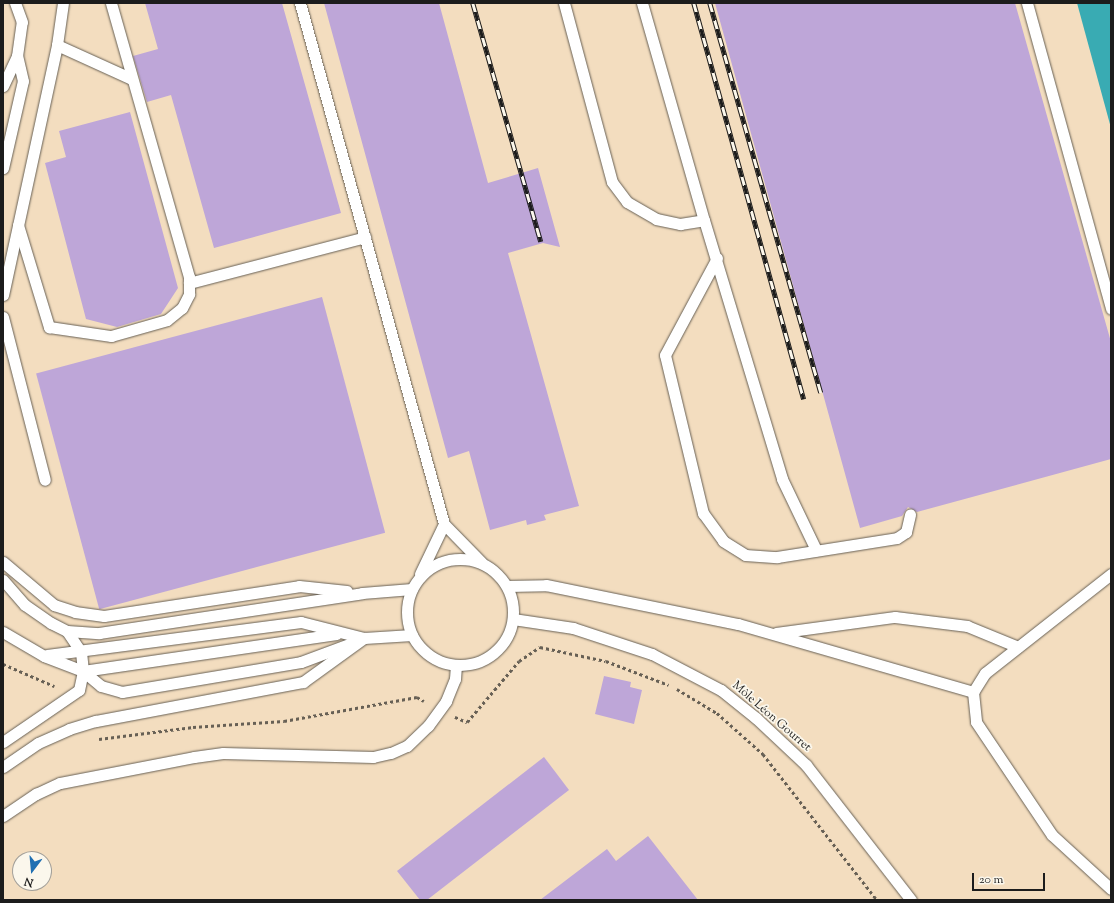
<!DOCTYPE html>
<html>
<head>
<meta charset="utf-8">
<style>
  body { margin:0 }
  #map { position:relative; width:1114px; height:903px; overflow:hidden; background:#f3ddbf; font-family:"Sorts Mill Goudy",serif }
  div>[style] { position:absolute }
  .water>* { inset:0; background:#39abb3 }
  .building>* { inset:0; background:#bea6d8; transform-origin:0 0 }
  .path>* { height:2.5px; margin-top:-1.25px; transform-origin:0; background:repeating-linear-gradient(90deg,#676055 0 3px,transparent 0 6px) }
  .roads { filter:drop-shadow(0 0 1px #676055) drop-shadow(0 0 1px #676055) }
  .service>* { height:11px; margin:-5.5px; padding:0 5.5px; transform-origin:5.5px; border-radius:5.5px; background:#fff }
  .service>.ring { margin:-5.5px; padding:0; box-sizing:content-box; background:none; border:11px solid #fff; border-radius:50% }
  .rail>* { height:4.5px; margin-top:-2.25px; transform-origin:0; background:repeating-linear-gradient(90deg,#fbf7ec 0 9px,#1c1c1c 0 18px); box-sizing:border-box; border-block:1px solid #1c1c1c }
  span { translate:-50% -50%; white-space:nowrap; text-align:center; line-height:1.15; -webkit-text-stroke:3.5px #fbf7ec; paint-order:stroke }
  .street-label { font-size:12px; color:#1c1c1c }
  .frame { position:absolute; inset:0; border:4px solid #1c1c1c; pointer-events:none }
  .north { position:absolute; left:12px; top:851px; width:40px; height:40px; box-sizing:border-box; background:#fbf7ec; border:1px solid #a29f99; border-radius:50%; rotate:196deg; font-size:11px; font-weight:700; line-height:16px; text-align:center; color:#1c1c1c }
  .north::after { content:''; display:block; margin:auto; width:14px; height:18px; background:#1f6fb2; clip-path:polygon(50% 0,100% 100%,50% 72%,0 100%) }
  .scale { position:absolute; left:972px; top:873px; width:73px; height:18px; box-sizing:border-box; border:2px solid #1c1c1c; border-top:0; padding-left:5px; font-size:12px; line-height:14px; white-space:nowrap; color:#1c1c1c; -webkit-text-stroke:3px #fbf7ec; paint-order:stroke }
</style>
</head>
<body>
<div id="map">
  <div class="water">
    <div style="clip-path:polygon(1077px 3px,1111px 3px,1111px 128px)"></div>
  </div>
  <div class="building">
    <div style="clip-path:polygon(145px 3px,282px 3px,341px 213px,214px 248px,171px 95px,147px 102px,133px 56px,158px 49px)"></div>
    <div style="clip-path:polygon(324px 3px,439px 3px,488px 183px,538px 168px,560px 247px,543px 243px,508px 253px,579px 506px,544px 515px,546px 520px,527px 525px,526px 520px,490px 530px,469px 451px,448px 458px)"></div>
    <div style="clip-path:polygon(715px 3px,1015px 3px,1111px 342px,1111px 459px,917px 512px,908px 507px,902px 516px,860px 528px)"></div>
    <div style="clip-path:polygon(130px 112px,178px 288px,161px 314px,117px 327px,86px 319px,45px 163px,66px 157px,59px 131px)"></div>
    <div style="left:322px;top:297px;width:244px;height:296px;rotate:75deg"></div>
    <div style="clip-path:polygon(604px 676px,631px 682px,630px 687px,642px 690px,634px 724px,595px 714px)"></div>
    <div style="clip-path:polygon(544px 757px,569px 790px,427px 900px,420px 900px,397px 871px)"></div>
    <div style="clip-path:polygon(648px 836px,698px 900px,540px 900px,607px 849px,616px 861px)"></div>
  </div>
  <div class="path">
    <div style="left:3px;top:664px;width:56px;rotate:23.3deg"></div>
    <div style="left:677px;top:689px;width:47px;rotate:31deg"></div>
    <div style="left:717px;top:713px;width:62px;rotate:41.7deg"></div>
    <div style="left:763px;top:754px;width:185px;rotate:52deg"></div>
    <div style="left:455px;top:717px;width:13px;rotate:23deg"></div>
    <div style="left:467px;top:722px;width:80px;rotate:-49.6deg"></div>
    <div style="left:519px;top:661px;width:25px;rotate:-34deg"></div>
    <div style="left:540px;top:647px;width:67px;rotate:12deg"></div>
    <div style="left:606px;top:661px;width:67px;rotate:20.9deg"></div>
    <div style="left:99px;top:739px;width:95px;rotate:-7.3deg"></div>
    <div style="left:193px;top:727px;width:91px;rotate:-3.8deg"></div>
    <div style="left:284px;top:721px;width:135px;rotate:-10.2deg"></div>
    <div style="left:417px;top:697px;width:8px;rotate:30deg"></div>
  </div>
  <div class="roads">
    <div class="service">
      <div style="left:300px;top:3px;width:541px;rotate:74.55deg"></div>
      <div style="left:444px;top:524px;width:54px;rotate:45.7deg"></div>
      <div style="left:564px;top:3px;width:185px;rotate:75deg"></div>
      <div style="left:612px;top:182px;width:25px;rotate:53deg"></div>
      <div style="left:627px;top:202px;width:34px;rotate:30deg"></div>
      <div style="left:656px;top:219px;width:25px;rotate:12deg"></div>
      <div style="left:680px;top:224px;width:24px;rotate:-9deg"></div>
      <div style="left:642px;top:3px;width:226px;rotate:74.1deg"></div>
      <div style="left:704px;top:220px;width:270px;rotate:73.2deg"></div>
      <div style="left:782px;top:479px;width:79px;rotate:64.4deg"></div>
      <div style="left:1027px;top:3px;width:317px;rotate:74.6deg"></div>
      <div style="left:57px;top:45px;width:82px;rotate:24.4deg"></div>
      <div style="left:3px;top:86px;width:33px;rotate:-65deg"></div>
      <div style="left:3px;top:168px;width:89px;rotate:-77.1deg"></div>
      <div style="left:23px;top:81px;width:26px;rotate:-103deg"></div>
      <div style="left:17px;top:56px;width:34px;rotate:-82deg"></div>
      <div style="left:22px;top:22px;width:20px;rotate:-110deg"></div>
      <div style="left:18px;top:225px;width:107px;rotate:73.1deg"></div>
      <div style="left:49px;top:327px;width:63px;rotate:8.3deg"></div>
      <div style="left:111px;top:336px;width:58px;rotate:-15.9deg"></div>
      <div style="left:167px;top:320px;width:19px;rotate:-39deg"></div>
      <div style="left:182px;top:308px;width:16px;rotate:-63deg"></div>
      <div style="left:189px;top:294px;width:17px;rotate:-90deg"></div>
      <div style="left:189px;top:277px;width:285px;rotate:-105.9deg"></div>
      <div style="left:717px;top:258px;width:110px;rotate:118.2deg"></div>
      <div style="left:665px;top:355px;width:163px;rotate:76.5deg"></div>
      <div style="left:703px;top:513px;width:34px;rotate:54deg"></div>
      <div style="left:723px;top:541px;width:26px;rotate:32deg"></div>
      <div style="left:745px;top:555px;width:32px;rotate:4deg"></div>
      <div style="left:777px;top:557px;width:121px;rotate:-9deg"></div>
      <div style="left:897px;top:538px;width:11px;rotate:-34deg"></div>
      <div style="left:906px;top:532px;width:18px;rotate:-77deg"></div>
      <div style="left:189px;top:283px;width:182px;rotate:-14.6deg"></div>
      <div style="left:3px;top:295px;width:256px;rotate:-77.8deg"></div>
      <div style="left:57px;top:45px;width:42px;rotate:-81.9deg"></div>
      <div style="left:3px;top:317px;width:168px;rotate:75.6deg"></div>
      <div class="ring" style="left:407px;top:559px;width:95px;height:95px"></div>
      <div style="left:3px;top:562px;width:67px;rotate:40.1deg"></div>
      <div style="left:54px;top:605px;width:22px;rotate:18deg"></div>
      <div style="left:75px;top:612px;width:29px;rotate:8deg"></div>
      <div style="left:104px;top:616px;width:197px;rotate:-8.7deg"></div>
      <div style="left:299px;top:586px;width:48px;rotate:5.9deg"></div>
      <div style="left:420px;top:574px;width:55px;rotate:-64.4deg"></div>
      <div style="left:1111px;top:574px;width:160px;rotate:141.8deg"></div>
      <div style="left:985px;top:673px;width:22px;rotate:122deg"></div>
      <div style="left:973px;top:692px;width:30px;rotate:84deg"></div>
      <div style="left:976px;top:722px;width:136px;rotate:56.1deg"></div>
      <div style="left:1052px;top:835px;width:80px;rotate:42.5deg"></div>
      <div style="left:3px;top:580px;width:33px;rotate:49deg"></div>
      <div style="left:25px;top:605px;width:32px;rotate:35deg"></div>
      <div style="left:51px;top:623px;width:18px;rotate:27deg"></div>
      <div style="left:67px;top:631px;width:32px;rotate:4deg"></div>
      <div style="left:99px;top:633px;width:266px;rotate:-8.6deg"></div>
      <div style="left:362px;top:593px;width:50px;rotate:-4.6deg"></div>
      <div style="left:507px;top:586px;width:39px;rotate:-1deg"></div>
      <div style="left:546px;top:585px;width:196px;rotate:11.5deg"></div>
      <div style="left:738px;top:624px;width:245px;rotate:16.1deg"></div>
      <div style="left:513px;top:619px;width:61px;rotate:8.5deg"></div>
      <div style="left:573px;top:628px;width:83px;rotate:18.2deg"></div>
      <div style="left:652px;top:654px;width:78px;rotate:27.6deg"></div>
      <div style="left:721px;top:690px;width:45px;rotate:38.7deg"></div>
      <div style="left:756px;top:718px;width:69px;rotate:43.2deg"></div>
      <div style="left:806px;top:765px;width:171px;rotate:52.1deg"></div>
      <div style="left:3px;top:632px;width:48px;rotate:30.3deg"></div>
      <div style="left:44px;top:656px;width:42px;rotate:21deg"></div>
      <div style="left:83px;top:671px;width:23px;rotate:40deg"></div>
      <div style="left:101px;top:686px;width:22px;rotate:16deg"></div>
      <div style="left:122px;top:692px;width:181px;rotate:-9.5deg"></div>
      <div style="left:301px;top:662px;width:51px;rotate:-20.6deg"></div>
      <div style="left:776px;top:633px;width:120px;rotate:-7.7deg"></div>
      <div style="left:895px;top:617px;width:73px;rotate:7.1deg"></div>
      <div style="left:967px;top:626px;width:55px;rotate:22.4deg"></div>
      <div style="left:47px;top:655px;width:256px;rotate:-7.4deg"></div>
      <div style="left:301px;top:622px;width:65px;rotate:14.3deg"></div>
      <div style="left:364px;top:638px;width:48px;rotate:-3.6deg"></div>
      <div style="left:83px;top:671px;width:256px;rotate:-8.3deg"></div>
      <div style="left:3px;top:742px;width:92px;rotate:-34.4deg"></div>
      <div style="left:79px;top:690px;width:19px;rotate:-78deg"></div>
      <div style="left:83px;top:671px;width:19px;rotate:-96deg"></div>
      <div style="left:81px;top:652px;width:25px;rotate:-124deg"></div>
      <div style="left:3px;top:767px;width:42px;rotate:-34.4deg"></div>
      <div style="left:38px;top:743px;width:34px;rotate:-24deg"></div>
      <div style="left:69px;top:729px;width:28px;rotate:-17deg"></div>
      <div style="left:96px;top:721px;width:211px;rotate:-10.7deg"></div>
      <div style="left:303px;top:682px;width:75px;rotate:-35.8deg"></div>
      <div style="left:3px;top:816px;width:40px;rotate:-34deg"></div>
      <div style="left:36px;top:794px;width:26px;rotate:-25deg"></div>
      <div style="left:60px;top:783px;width:136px;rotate:-11deg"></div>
      <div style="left:194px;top:757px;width:29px;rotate:-8deg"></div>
      <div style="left:223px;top:753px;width:150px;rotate:1.5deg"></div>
      <div style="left:373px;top:757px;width:18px;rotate:-13deg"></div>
      <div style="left:391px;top:753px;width:17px;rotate:-24deg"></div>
      <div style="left:407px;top:746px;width:29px;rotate:-44deg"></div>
      <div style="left:428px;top:726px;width:31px;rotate:-54deg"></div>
      <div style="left:446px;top:701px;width:24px;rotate:-68deg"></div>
      <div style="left:455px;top:679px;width:14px;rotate:-86deg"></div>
    </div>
  </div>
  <div class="rail">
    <div style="left:473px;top:3px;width:248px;rotate:74.1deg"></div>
    <div style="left:694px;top:3px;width:411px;rotate:74.5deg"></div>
    <div style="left:710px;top:3px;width:405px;rotate:74.1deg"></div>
  </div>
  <div class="street-label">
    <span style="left:771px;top:717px;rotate:41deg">Môle Léon Gourret</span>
  </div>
  <div class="frame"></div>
  <div class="north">N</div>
  <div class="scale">20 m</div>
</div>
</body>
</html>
